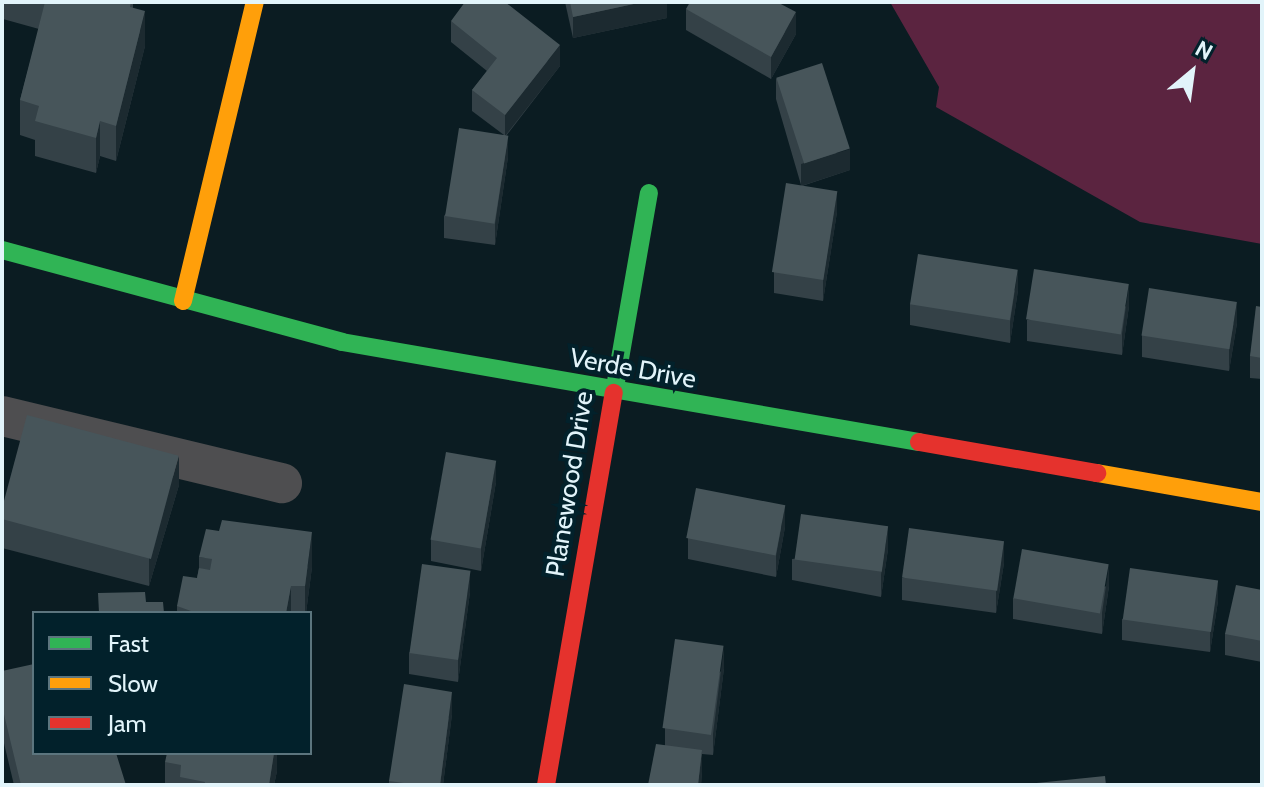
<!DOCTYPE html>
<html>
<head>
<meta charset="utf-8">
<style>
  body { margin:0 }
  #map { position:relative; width:1264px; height:787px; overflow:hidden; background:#0b1c22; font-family:Cabin,sans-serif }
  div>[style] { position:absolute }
  .green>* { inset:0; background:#5b2440 }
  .street>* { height:40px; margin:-20px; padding:0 20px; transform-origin:20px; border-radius:20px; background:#4e4e50 }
  .fast>* { height:18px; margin:-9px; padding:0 9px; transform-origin:9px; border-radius:9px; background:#30b455 }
  .slow>* { height:18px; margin:-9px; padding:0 9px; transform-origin:9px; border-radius:9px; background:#ff9f0a }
  .jam>* { height:18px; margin:-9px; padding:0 9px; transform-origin:9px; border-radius:9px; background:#e5322d }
  .wall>* { inset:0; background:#344147 }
  .shaded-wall>* { inset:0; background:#1c2a30 }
  .building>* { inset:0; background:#47555a; transform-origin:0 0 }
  span { translate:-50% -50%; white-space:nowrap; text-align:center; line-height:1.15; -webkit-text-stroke:8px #02212b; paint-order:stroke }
  .street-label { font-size:26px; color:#e2f4fa }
  .frame { position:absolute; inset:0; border:4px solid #e2f4fa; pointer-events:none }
  .legend { position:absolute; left:32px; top:611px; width:280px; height:144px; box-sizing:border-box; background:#02212b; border:2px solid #5c757e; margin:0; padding:10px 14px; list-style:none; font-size:24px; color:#e2f4fa }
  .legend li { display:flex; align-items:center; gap:16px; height:40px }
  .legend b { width:40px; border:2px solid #5c757e }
  .north { position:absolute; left:1152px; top:32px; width:80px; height:80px; -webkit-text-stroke:6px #02212b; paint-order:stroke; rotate:29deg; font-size:22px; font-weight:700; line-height:32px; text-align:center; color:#e2f4fa }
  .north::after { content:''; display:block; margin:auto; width:28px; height:36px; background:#e2f4fa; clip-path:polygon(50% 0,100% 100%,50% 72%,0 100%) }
</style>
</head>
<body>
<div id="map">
  <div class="green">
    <div style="clip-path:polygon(890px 2px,1262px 2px,1262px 244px,1140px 222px,936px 107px,939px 87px)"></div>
  </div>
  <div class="street">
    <div style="left:2px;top:416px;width:288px;rotate:13.5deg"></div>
  </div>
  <div class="fast">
    <div style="left:2px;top:250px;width:352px;rotate:15.1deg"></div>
    <div style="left:342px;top:342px;width:586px;rotate:9.83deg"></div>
    <div style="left:614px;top:393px;width:203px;rotate:-80.1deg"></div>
  </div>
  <div class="slow">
    <div style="left:183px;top:301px;width:308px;rotate:-76.5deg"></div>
    <div style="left:1097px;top:473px;width:168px;rotate:10deg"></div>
  </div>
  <div class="jam">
    <div style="left:919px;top:442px;width:181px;rotate:9.9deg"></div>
    <div style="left:546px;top:785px;width:398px;rotate:-80.2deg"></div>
  </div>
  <div class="wall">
    <div style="clip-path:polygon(3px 2px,133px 2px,133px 8px,145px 46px,116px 161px,100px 156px,96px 173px,35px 156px,35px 140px,20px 135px,20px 100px,39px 29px,3px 19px)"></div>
    <div style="clip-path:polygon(565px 2px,667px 2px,667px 18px,573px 38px)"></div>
    <div style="clip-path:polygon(686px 9px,796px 34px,771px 79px,686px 30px)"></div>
    <div style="clip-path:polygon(451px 21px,560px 66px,506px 136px,508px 157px,495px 245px,444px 238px,444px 216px,504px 135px,472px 111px,472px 90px,487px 71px,451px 42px)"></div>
    <div style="clip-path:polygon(776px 78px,850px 170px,802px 186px,837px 212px,823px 301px,774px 293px,774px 272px,801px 185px,776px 99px)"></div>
    <div style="clip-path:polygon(1018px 290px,1010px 343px,910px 325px,910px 304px)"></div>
    <div style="clip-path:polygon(1129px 306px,1122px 355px,1027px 341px,1027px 320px)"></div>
    <div style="clip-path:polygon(1262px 307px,1262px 379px,1250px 378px,1250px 356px)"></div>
    <div style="clip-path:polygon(1237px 323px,1229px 371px,1142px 357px,1142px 335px)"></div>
    <div style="clip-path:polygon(496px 482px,481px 571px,431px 561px,431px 540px)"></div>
    <div style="clip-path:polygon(179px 485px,149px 586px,2px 548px,2px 519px)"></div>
    <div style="clip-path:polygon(785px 527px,776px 577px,688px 559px,688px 538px)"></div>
    <div style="clip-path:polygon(888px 549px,881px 597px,792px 580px,792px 559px)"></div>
    <div style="clip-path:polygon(199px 557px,312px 567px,306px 613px,177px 613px,177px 606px,197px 578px,199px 568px)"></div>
    <div style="clip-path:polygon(1004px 563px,996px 613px,902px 600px,902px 578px)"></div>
    <div style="clip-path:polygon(1109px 586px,1102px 634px,1013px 619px,1013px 598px)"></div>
    <div style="clip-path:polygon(1262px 590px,1262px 662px,1225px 655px,1225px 634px)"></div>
    <div style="clip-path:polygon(470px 592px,458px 682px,409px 674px,409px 653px)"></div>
    <div style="clip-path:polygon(1218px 601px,1210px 652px,1122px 640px,1122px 619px)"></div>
    <div style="clip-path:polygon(724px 668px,713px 755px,702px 754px,702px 771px,701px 785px,648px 785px,665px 745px,665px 728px)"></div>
    <div style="clip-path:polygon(2px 671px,126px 785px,14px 785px,2px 735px)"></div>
    <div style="clip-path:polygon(452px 714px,443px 785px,389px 785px,389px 781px)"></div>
    <div style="clip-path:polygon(277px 753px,277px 771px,274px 785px,165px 785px,165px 762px)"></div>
  </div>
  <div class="shaded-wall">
    <div style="clip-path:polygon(643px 2px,667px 2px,667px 18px,573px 38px,573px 17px)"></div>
    <div style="clip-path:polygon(145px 11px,145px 46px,116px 161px,116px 126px)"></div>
    <div style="clip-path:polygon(796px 12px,796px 34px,771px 79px,771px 57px)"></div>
    <div style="clip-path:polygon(560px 45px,560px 66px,505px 136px,505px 115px)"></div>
    <div style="clip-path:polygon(100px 121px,100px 156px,96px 173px,96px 138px)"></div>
    <div style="clip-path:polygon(508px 136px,508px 157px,495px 245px,495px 224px)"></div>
    <div style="clip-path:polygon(850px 149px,850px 170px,801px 186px,801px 164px)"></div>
    <div style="clip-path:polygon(837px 191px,837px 212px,823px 301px,823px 280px)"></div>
    <div style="clip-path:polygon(1018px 269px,1018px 290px,1010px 343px,1010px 322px)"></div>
    <div style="clip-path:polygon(1129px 284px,1129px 306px,1122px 355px,1122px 334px)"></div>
    <div style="clip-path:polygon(1237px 302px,1237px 323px,1229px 371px,1229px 350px)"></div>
    <div style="clip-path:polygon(179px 456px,179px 485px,149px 586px,149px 557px)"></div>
    <div style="clip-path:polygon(496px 461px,496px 482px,481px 571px,481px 549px)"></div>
    <div style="clip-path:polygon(785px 506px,785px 527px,776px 577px,776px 556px)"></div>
    <div style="clip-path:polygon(888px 527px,888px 549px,881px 597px,881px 575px)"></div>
    <div style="clip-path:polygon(312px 532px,312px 567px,306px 613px,305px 613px,305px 586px)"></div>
    <div style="clip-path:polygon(1004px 542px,1004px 563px,996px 613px,996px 592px)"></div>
    <div style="clip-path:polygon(1109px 565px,1109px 586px,1102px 634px,1102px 613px)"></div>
    <div style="clip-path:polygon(470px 571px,470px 592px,458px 682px,458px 661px)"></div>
    <div style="clip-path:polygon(1218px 580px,1218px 601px,1210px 652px,1210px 631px)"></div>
    <div style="clip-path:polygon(291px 586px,291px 613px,286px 613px)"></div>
    <div style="clip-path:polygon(724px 646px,724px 668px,713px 755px,713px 734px)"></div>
    <div style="clip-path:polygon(452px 692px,452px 714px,443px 785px,440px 785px)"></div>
    <div style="clip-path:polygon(702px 750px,702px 771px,701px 785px,698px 785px)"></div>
    <div style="clip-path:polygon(274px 753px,277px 753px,277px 771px,274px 785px,269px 785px)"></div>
  </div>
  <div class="building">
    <div style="clip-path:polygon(45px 2px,131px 2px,130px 7px,145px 11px,116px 126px,100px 121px,96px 138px,35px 121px,39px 106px,20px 100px)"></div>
    <div style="clip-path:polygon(465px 2px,505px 2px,560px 45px,505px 115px,472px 90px,497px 58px,451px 21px)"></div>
    <div style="clip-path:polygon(570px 2px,643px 2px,573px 17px)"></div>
    <div style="clip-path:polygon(690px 2px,777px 2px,796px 12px,771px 57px,686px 9px)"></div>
    <div style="left:822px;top:63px;width:90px;height:48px;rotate:72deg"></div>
    <div style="left:459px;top:128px;width:50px;height:89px;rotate:9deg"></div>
    <div style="left:786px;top:183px;width:52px;height:90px;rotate:9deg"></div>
    <div style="left:918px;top:254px;width:101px;height:51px;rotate:9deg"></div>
    <div style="left:1034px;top:269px;width:96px;height:51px;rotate:9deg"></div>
    <div style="left:1149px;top:288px;width:89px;height:48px;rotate:9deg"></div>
    <div style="clip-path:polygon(1256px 306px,1262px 307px,1262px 358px,1250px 356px)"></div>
    <div style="left:27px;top:415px;width:157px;height:107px;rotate:15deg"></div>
    <div style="left:446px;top:452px;width:51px;height:89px;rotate:10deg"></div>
    <div style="left:696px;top:488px;width:91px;height:51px;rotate:11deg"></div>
    <div style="left:801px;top:514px;width:88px;height:46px;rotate:8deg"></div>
    <div style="clip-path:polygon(222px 520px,312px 532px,305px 586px,291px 586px,286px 613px,190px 613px,191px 611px,177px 606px,183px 576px,197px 578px,199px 568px,210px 570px,212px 559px,199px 557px,206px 529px,219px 531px)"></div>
    <div style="left:909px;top:528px;width:96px;height:50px;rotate:8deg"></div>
    <div style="left:1022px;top:549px;width:88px;height:50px;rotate:10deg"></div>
    <div style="left:422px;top:564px;width:49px;height:90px;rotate:8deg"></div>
    <div style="left:1130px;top:568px;width:89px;height:52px;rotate:8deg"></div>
    <div style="clip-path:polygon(1236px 585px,1262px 590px,1262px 641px,1225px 634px)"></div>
    <div style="clip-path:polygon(145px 592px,146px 602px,163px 602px,164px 613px,99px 613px,98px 593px)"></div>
    <div style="left:675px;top:639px;width:49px;height:90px;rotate:8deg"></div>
    <div style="clip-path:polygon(34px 664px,34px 753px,116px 753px,126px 785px,21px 785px,2px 706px,2px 671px)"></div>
    <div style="clip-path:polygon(404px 684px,452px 692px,440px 785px,418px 785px,389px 781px)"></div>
    <div style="clip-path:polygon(656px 744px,702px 750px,698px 785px,648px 785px)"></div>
    <div style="clip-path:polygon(167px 753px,274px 753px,269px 785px,204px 785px,205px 782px,180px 777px,181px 765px,165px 762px)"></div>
    <div style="clip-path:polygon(1105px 776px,1106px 785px,1017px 785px)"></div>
  </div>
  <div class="street-label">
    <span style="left:633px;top:369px;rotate:10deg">Verde Drive</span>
    <span style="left:570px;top:484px;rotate:-81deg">Planewood Drive</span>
  </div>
  <div class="frame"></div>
  <ul class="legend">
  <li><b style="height:10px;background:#30b455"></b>Fast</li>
  <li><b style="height:10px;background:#ff9f0a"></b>Slow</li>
  <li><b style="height:10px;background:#e5322d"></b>Jam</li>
  </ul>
  <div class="north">N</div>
</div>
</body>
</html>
